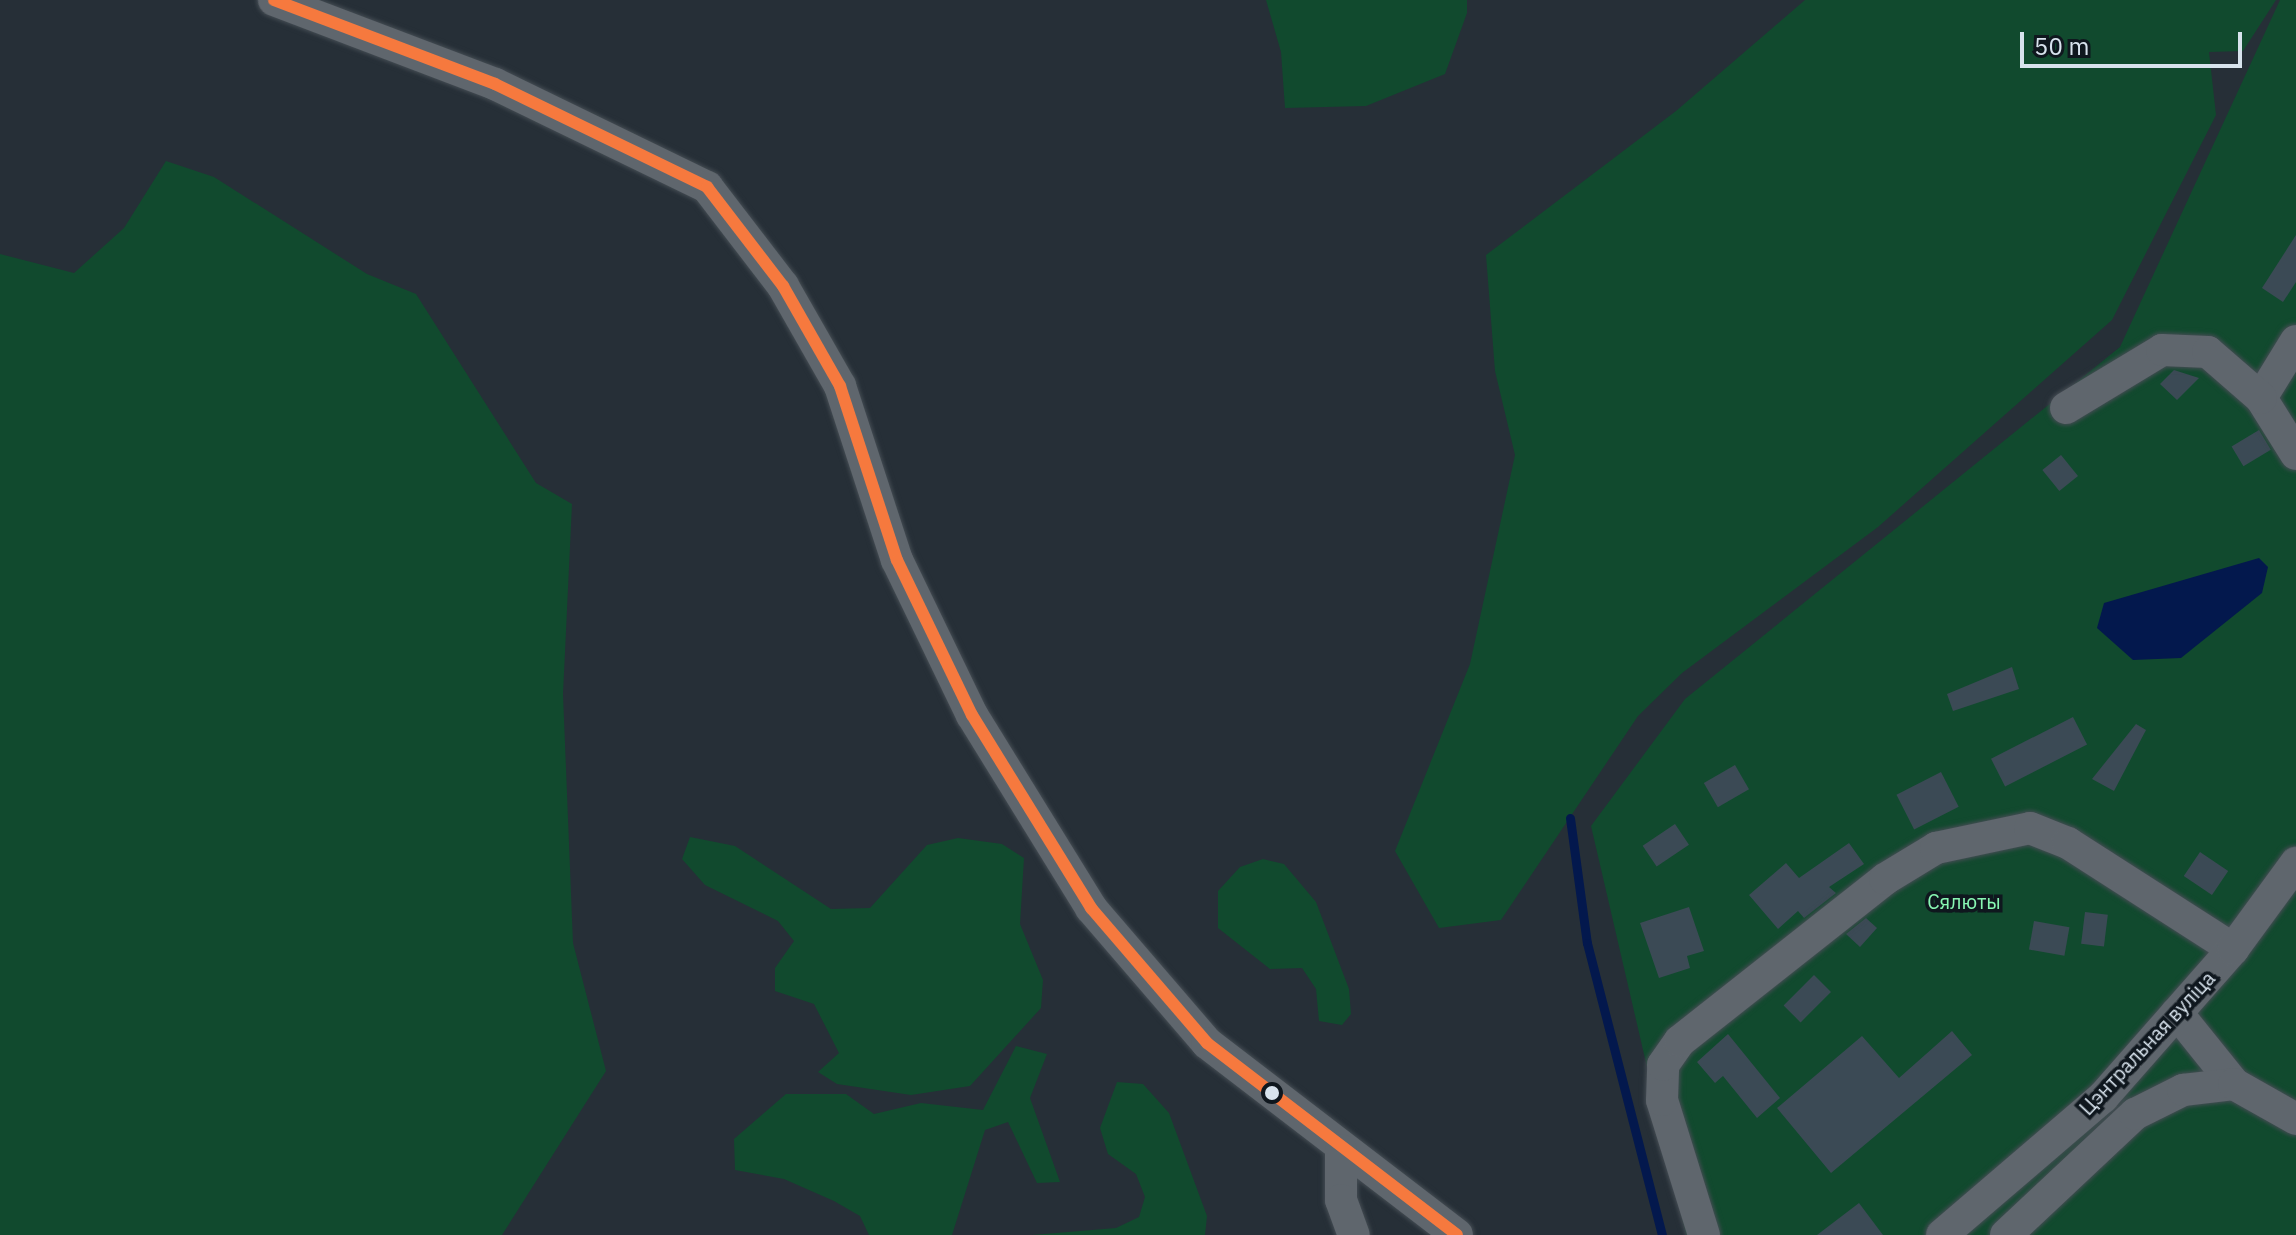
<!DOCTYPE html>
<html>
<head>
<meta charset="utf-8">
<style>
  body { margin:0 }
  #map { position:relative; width:2296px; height:1235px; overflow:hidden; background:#262f37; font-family:"IBM Plex Sans",sans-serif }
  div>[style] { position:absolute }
  .green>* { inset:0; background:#114a2e }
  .water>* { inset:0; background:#03184d }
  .stream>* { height:9px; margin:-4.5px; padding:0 4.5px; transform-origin:4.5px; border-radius:4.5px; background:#03184d }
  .building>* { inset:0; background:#3b4a55; transform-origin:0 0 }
  .roads { filter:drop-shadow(0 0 2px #444c53) drop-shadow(0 0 2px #444c53) }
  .minor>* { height:32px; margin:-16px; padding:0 16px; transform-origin:16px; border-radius:16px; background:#5f666d }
  .bus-1>* { height:12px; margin:-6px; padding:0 6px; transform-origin:6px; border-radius:6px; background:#f6793e }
  .dots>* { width:22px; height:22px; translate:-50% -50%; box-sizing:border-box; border:4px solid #0f171e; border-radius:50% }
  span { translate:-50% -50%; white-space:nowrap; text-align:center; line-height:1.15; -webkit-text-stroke:7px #0f171e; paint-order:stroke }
  .park-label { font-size:20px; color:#88f7b3 }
  .street-label { font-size:20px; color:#d8e3ed }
  .scale { position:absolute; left:2020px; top:32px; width:222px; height:36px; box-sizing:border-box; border:4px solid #d8e3ed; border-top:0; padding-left:10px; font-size:24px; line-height:28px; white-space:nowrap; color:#d8e3ed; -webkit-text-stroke:6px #0f171e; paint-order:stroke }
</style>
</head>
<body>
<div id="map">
  <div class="green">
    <div style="clip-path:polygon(1266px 0,1467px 0,1467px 13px,1445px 74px,1366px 106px,1285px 108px,1281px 52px)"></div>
    <div style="clip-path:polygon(1805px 0,2276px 0,2243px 51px,2209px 52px,2216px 115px,2112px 320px,1878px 527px,1682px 673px,1638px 716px,1501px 920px,1439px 928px,1395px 851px,1470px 664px,1515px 455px,1495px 371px,1486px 255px,1676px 111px)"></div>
    <div style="clip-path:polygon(2280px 0,2296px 0,2296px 1235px,1686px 1235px,1591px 826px,1685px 699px,2120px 347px)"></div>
    <div style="clip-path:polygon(166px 161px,214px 177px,367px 274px,416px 294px,536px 483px,572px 504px,563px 694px,573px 943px,606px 1071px,502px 1235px,0 1235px,0 254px,74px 273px,124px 228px)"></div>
    <div style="clip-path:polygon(690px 837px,735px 846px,831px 909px,870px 908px,927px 845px,958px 838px,1002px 844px,1024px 858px,1020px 924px,1043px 980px,1041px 1008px,970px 1086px,911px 1095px,837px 1084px,818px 1072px,839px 1053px,814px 1004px,775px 991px,775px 968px,794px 941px,778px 921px,705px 885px,682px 859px)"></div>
    <div style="clip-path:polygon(1263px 859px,1284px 864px,1316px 902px,1349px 989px,1351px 1014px,1342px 1025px,1319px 1021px,1316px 989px,1302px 968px,1270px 969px,1218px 928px,1218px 891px,1240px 867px)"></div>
    <div style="clip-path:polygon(1016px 1046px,1047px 1054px,1030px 1098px,1060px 1182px,1037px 1183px,1008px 1122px,985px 1130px,952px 1235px,869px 1235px,860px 1216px,834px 1201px,784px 1179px,735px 1170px,734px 1139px,786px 1094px,846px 1094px,874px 1114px,921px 1103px,983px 1110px)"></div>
    <div style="clip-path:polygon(1117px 1082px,1143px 1084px,1169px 1113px,1207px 1216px,1205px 1235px,1032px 1235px,1116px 1228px,1139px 1217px,1145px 1197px,1136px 1174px,1108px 1154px,1100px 1128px)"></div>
  </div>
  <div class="water">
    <div style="clip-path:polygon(2259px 558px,2268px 567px,2262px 593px,2181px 658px,2133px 660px,2097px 628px,2104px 603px)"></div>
  </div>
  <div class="stream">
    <div style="left:1570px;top:818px;width:126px;rotate:82.3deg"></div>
    <div style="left:1587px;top:943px;width:301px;rotate:75.6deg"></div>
  </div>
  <div class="building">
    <div style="clip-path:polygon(2296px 235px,2296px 282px,2283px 302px,2262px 288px)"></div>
    <div style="clip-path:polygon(2174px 370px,2199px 378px,2177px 400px,2160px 384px)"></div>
    <div style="left:2259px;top:430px;width:23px;height:32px;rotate:59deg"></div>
    <div style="left:2061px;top:455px;width:27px;height:24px;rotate:51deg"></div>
    <div style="clip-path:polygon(2012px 667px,2019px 689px,1953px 711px,1947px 694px)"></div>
    <div style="left:2073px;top:717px;width:31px;height:92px;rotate:63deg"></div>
    <div style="clip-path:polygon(2136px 724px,2146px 730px,2114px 791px,2092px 779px)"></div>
    <div style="left:1735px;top:765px;width:28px;height:36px;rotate:60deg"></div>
    <div style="left:1941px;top:772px;width:39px;height:50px;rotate:63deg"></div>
    <div style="left:1675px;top:824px;width:25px;height:39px;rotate:56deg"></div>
    <div style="clip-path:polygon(1849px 843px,1864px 864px,1829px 887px,1836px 893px,1804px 918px,1798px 911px,1778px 929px,1749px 895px,1786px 863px,1799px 878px)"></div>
    <div style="left:2200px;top:852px;width:34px;height:29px;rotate:34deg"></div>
    <div style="clip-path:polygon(1689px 907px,1704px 951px,1687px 956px,1690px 968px,1659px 978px,1640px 923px)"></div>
    <div style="left:2085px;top:912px;width:23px;height:32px;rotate:7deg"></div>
    <div style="clip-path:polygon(1866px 918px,1877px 928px,1860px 947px,1846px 934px)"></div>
    <div style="left:2034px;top:921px;width:36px;height:29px;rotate:10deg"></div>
    <div style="left:1814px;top:975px;width:24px;height:43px;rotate:45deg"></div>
    <div style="clip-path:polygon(1952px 1031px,1972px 1055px,1831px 1173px,1777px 1108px,1862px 1036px,1899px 1078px)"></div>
    <div style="clip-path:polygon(1728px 1034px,1780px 1098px,1757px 1118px,1723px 1076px,1715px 1083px,1697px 1062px)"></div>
    <div style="clip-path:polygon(1859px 1203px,1883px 1235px,1817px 1235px)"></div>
  </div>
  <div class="roads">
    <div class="minor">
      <div style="left:274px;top:0;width:236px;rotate:20.8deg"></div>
      <div style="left:495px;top:84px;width:236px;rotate:25.9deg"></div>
      <div style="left:707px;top:187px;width:125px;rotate:52.5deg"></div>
      <div style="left:783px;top:286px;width:115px;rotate:60.3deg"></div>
      <div style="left:840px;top:386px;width:183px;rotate:71.9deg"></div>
      <div style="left:897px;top:560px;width:172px;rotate:64.2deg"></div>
      <div style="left:972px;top:715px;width:227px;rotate:58.3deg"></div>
      <div style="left:1091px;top:908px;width:178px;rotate:49.3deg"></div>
      <div style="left:1207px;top:1043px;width:315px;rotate:37.5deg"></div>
      <div style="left:2296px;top:341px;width:67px;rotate:121.6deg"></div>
      <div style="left:2261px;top:398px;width:66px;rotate:58deg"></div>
      <div style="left:2066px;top:408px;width:112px;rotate:-31.1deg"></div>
      <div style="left:2162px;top:350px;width:46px;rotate:2.5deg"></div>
      <div style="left:2208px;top:352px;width:70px;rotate:41deg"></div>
      <div style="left:2177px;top:1013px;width:91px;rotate:51.2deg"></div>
      <div style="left:1341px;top:1150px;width:50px;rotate:90deg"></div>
      <div style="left:1341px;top:1200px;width:37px;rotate:70deg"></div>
      <div style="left:1704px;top:1235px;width:141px;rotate:-107.3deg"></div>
      <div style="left:1662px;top:1100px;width:35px;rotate:-88deg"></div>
      <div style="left:1663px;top:1065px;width:29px;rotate:-55deg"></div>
      <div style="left:1680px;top:1041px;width:261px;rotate:-38.3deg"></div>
      <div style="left:1885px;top:879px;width:60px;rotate:-31.3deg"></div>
      <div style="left:1936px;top:848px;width:96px;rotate:-12deg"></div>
      <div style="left:2030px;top:828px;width:41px;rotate:21.5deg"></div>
      <div style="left:2068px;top:843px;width:196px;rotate:32.7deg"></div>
      <div style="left:1942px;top:1235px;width:212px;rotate:-40.6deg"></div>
      <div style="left:2103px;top:1097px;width:197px;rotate:-48.7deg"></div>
      <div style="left:2233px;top:949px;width:107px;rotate:-53.8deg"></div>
      <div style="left:2006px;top:1235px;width:177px;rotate:-43.2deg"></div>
      <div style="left:2135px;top:1114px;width:54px;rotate:-26.6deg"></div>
      <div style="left:2183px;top:1090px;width:51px;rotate:-6.7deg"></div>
      <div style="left:2234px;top:1084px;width:71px;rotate:29.4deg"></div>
    </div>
  </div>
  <div class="bus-1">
    <div style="left:274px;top:0;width:236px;rotate:20.8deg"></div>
    <div style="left:495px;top:84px;width:236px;rotate:25.9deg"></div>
    <div style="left:707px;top:187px;width:125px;rotate:52.5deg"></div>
    <div style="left:783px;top:286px;width:115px;rotate:60.3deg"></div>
    <div style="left:840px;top:386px;width:183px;rotate:71.9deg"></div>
    <div style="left:897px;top:560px;width:172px;rotate:64.2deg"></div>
    <div style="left:972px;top:715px;width:227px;rotate:58.3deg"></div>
    <div style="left:1091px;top:908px;width:178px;rotate:49.3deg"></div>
    <div style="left:1207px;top:1043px;width:315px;rotate:37.5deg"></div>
  </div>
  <div class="dots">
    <div style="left:1272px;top:1093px;background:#d8e3ed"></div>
  </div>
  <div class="park-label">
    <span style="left:1964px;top:901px">Сялюты</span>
  </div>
  <div class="street-label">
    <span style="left:2147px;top:1043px;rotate:-47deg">Цэнтральная вуліца</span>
  </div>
  <div class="scale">50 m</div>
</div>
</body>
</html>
